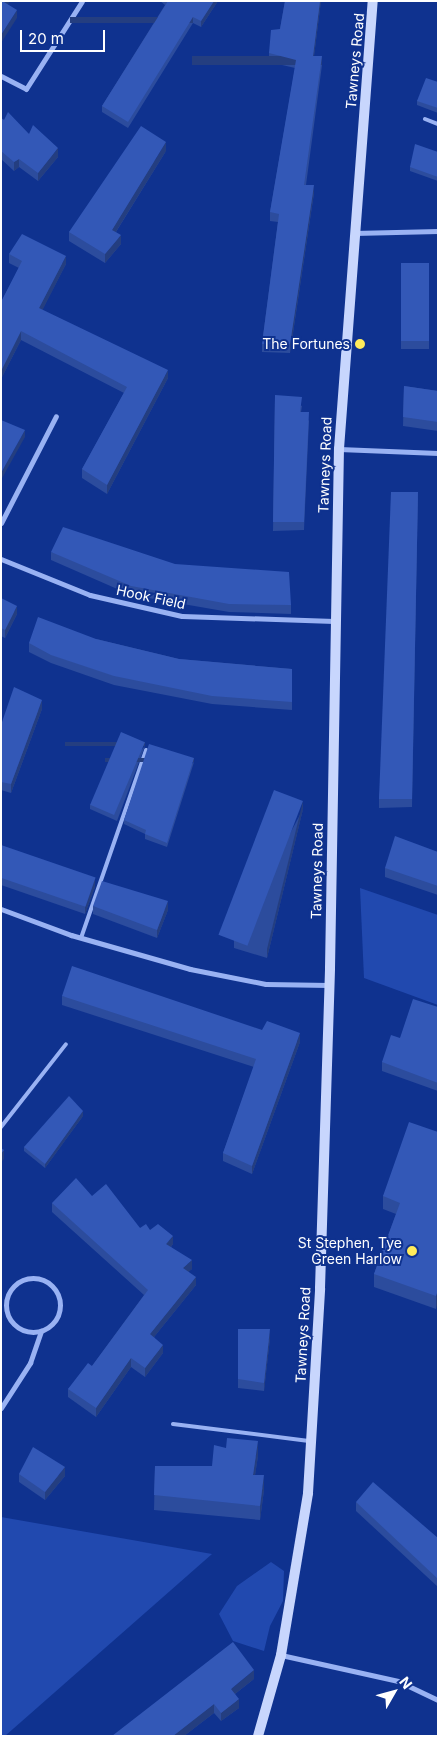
<!DOCTYPE html>
<html>
<head>
<meta charset="utf-8">
<style>
  body { margin:0 }
  #map { position:relative; width:439px; height:1737px; overflow:hidden; background:#0f328f; font-family:Inter,sans-serif }
  div>[style] { position:absolute }
  .green>* { inset:0; background:#2149af }
  .lane>* { height:4px; margin:-2px; padding:0 2px; transform-origin:2px; border-radius:2px; background:#99b2f3 }
  .street>* { height:5px; margin:-2.5px; padding:0 2.5px; transform-origin:2.5px; border-radius:2.5px; background:#99b2f3 }
  .street>.ring { margin:-2.5px; padding:0; box-sizing:content-box; background:none; border:5px solid #99b2f3; border-radius:50% }
  .secondary>* { height:10px; margin:-5px; padding:0 5px; transform-origin:5px; border-radius:5px; background:#c8d6fd }
  .wall>* { inset:0; background:#2c4c9d; transform-origin:0 0 }
  .shaded-wall>* { inset:0; background:#243e80; transform-origin:0 0 }
  .building>* { inset:0; background:#3358b7; transform-origin:0 0 }
  .dots>* { width:14px; height:14px; translate:-50% -50%; box-sizing:border-box; border:2px solid #0f328f; border-radius:50% }
  span { translate:-50% -50%; white-space:nowrap; text-align:center; line-height:1.15; -webkit-text-stroke:4px #0f328f; paint-order:stroke }
  .street-label { font-size:14px; color:#fff }
  .poi-label { font-size:14px; color:#fff }
  .right { translate:-100% -50%; text-align:right }
  .frame { position:absolute; inset:0; border:2px solid #fff; pointer-events:none }
  .north { position:absolute; left:369px; top:1667px; width:50px; height:50px; -webkit-text-stroke:4px #0f328f; paint-order:stroke; rotate:52deg; font-size:14px; font-weight:700; line-height:20px; text-align:center; color:#fff }
  .north::after { content:''; display:block; margin:auto; width:18px; height:22px; background:#fff; clip-path:polygon(50% 0,100% 100%,50% 72%,0 100%) }
  .scale { position:absolute; left:20px; top:30px; width:85px; height:22px; box-sizing:border-box; border:2px solid #fff; border-top:0; padding-left:6px; font-size:15px; line-height:18px; white-space:nowrap; color:#fff; -webkit-text-stroke:4px #0f328f; paint-order:stroke }
</style>
</head>
<body>
<div id="map">
  <div class="green">
    <div style="clip-path:polygon(360px 888px,438px 915px,438px 1005px,364px 978px)"></div>
    <div style="clip-path:polygon(1px 1517px,212px 1554px,5px 1736px,1px 1736px)"></div>
    <div style="clip-path:polygon(271px 1562px,284px 1571px,283px 1601px,270px 1626px,264px 1651px,233px 1641px,219px 1614px,237px 1586px)"></div>
  </div>
  <div class="lane">
    <div style="left:425px;top:119px;width:14px;rotate:21deg"></div>
    <div style="left:81px;top:938px;width:199px;rotate:-70.9deg"></div>
    <div style="left:1px;top:1127px;width:105px;rotate:-51.9deg"></div>
    <div style="left:173px;top:1424px;width:137px;rotate:7.1deg"></div>
  </div>
  <div class="street">
    <div style="left:1px;top:76px;width:28px;rotate:27deg"></div>
    <div style="left:26px;top:89px;width:104px;rotate:-57.5deg"></div>
    <div style="left:354px;top:233px;width:84px;rotate:-1.4deg"></div>
    <div style="left:339px;top:449px;width:99px;rotate:2.3deg"></div>
    <div style="left:1px;top:523px;width:120px;rotate:-62.8deg"></div>
    <div style="left:1px;top:559px;width:96px;rotate:22deg"></div>
    <div style="left:90px;top:595px;width:94px;rotate:12.9deg"></div>
    <div style="left:182px;top:616px;width:152px;rotate:1.9deg"></div>
    <div style="left:1px;top:909px;width:75px;rotate:20.4deg"></div>
    <div style="left:71px;top:935px;width:124px;rotate:15.9deg"></div>
    <div style="left:190px;top:969px;width:77px;rotate:11.2deg"></div>
    <div style="left:266px;top:984px;width:63px;rotate:0.9deg"></div>
    <div class="ring" style="left:6px;top:1278px;width:49px;height:49px"></div>
    <div style="left:1px;top:1408px;width:54px;rotate:-57.2deg"></div>
    <div style="left:30px;top:1363px;width:34px;rotate:-71deg"></div>
    <div style="left:281px;top:1655px;width:120px;rotate:12.5deg"></div>
    <div style="left:398px;top:1681px;width:44px;rotate:25.4deg"></div>
  </div>
  <div class="secondary">
    <div style="left:258px;top:1736px;width:84px;rotate:-74.1deg"></div>
    <div style="left:281px;top:1655px;width:164px;rotate:-80.5deg"></div>
    <div style="left:308px;top:1493px;width:205px;rotate:-86.6deg"></div>
    <div style="left:320px;top:1288px;width:320px;rotate:-88.2deg"></div>
    <div style="left:330px;top:968px;width:519px;rotate:-89.01deg"></div>
    <div style="left:339px;top:449px;width:449px;rotate:-85.7deg"></div>
  </div>
  <div class="wall">
    <div style="clip-path:polygon(160px 1px,218px 1px,201px 27px,193px 23px,128px 128px,102px 112px,102px 106px,165px 5px)"></div>
    <div style="clip-path:polygon(285px 1px,321px 1px,314px 56px,322px 65px,306px 185px,314px 193px,290px 353px,262px 352px,262px 344px,278px 222px,270px 221px,270px 212px,295px 68px,269px 62px,269px 53px,280px 29px)"></div>
    <div style="clip-path:polygon(438px 82px,438px 113px,417px 105px,417px 101px)"></div>
    <div style="clip-path:polygon(1px 118px,4px 120px,29px 134px,58px 157px,38px 181px,19px 167px,14px 171px,1px 159px)"></div>
    <div style="clip-path:polygon(166px 151px,116px 232px,121px 244px,105px 263px,69px 241px,69px 232px)"></div>
    <div style="clip-path:polygon(438px 152px,438px 181px,410px 171px,410px 167px)"></div>
    <div style="clip-path:polygon(9px 254px,66px 264px,42px 310px,168px 378px,107px 494px,82px 478px,82px 469px,124px 393px,21px 340px,1px 379px,1px 302px,19px 268px,9px 263px)"></div>
    <div style="left:401px;top:263px;width:28px;height:86px"></div>
    <div style="clip-path:polygon(404px 386px,438px 391px,438px 431px,403px 426px)"></div>
    <div style="clip-path:polygon(275px 395px,302px 406px,301px 412px,309px 421px,304px 530px,273px 531px)"></div>
    <div style="clip-path:polygon(418px 492px,412px 807px,379px 808px,379px 799px)"></div>
    <div style="clip-path:polygon(51px 552px,291px 605px,291px 614px,229px 612px,131px 595px,51px 560px)"></div>
    <div style="clip-path:polygon(1px 598px,17px 614px,5px 638px,1px 636px)"></div>
    <div style="clip-path:polygon(96px 639px,179px 659px,292px 669px,292px 710px,212px 704px,114px 685px,51px 663px,29px 652px,29px 643px)"></div>
    <div style="clip-path:polygon(42px 709px,11px 793px,1px 790px,1px 725px)"></div>
    <div style="clip-path:polygon(145px 746px,117px 821px,90px 809px,90px 805px)"></div>
    <div style="clip-path:polygon(194px 762px,167px 847px,145px 839px,145px 834px,124px 824px,124px 820px)"></div>
    <div style="clip-path:polygon(303px 809px,267px 958px,234px 948px,234px 940px)"></div>
    <div style="clip-path:polygon(1px 845px,95px 887px,85px 914px,1px 885px)"></div>
    <div style="clip-path:polygon(438px 852px,438px 895px,385px 877px,385px 868px)"></div>
    <div style="clip-path:polygon(93px 906px,168px 910px,157px 938px,93px 914px)"></div>
    <div style="clip-path:polygon(62px 996px,262px 1030px,300px 1042px,252px 1174px,223px 1161px,223px 1153px,254px 1067px,62px 1005px)"></div>
    <div style="clip-path:polygon(438px 1007px,438px 1091px,382px 1071px,382px 1062px,400px 1038px)"></div>
    <div style="clip-path:polygon(83px 1116px,45px 1168px,24px 1151px,24px 1147px)"></div>
    <div style="clip-path:polygon(438px 1132px,436px 1309px,374px 1287px,374px 1274px,396px 1214px,383px 1209px,383px 1196px)"></div>
    <div style="clip-path:polygon(92px 1196px,140px 1228px,150px 1230px,173px 1244px,171px 1247px,192px 1269px,188px 1272px,196px 1285px,154px 1337px,163px 1353px,145px 1377px,131px 1367px,96px 1417px,68px 1397px,68px 1389px,92px 1366px,144px 1295px,52px 1212px,52px 1203px)"></div>
    <div style="clip-path:polygon(270px 1338px,264px 1391px,238px 1388px,238px 1379px)"></div>
    <div style="clip-path:polygon(258px 1456px,255px 1475px,264px 1490px,260px 1520px,154px 1510px,155px 1466px,212px 1466px)"></div>
    <div style="clip-path:polygon(19px 1474px,65px 1476px,45px 1500px,19px 1482px)"></div>
    <div style="clip-path:polygon(356px 1502px,438px 1538px,438px 1587px,356px 1511px)"></div>
    <div style="clip-path:polygon(254px 1679px,235px 1694px,239px 1708px,221px 1721px,214px 1713px,184px 1736px,112px 1736px)"></div>
  </div>
  <div class="shaded-wall">
    <div style="clip-path:polygon(5px 1px,10px 1px,4px 11px,4px 2px)"></div>
    <div style="clip-path:polygon(214px 1px,218px 1px,201px 27px,201px 21px)"></div>
    <div style="clip-path:polygon(320px 1px,321px 1px,313px 64px,313px 56px)"></div>
    <div style="clip-path:polygon(17px 10px,17px 18px,1px 43px,1px 35px)"></div>
    <div style="left:193px;top:17px;width:6px;height:123px;rotate:90deg"></div>
    <div style="left:322px;top:56px;width:9px;height:130px;rotate:90deg"></div>
    <div style="clip-path:polygon(166px 142px,166px 151px,112px 238px,112px 230px)"></div>
    <div style="clip-path:polygon(58px 148px,58px 157px,38px 181px,38px 173px)"></div>
    <div style="clip-path:polygon(19px 159px,19px 167px,14px 171px,14px 162px)"></div>
    <div style="clip-path:polygon(314px 185px,314px 193px,290px 353px,290px 344px)"></div>
    <div style="clip-path:polygon(121px 235px,121px 244px,105px 263px,105px 254px)"></div>
    <div style="clip-path:polygon(66px 256px,66px 264px,39px 317px,39px 308px)"></div>
    <div style="clip-path:polygon(21px 331px,21px 340px,1px 379px,1px 371px)"></div>
    <div style="clip-path:polygon(168px 370px,168px 378px,107px 494px,107px 485px)"></div>
    <div style="clip-path:polygon(25px 430px,25px 437px,1px 480px,1px 473px)"></div>
    <div style="clip-path:polygon(17px 606px,17px 614px,5px 638px,5px 630px)"></div>
    <div style="clip-path:polygon(42px 700px,42px 709px,11px 793px,11px 784px)"></div>
    <div style="left:145px;top:742px;width:4px;height:80px;rotate:90deg"></div>
    <div style="left:194px;top:758px;width:4px;height:89px;rotate:90deg"></div>
    <div style="clip-path:polygon(303px 801px,303px 809px,267px 958px,267px 949px)"></div>
    <div style="clip-path:polygon(95px 878px,95px 887px,85px 914px,85px 906px)"></div>
    <div style="clip-path:polygon(168px 901px,168px 910px,157px 938px,157px 930px)"></div>
    <div style="clip-path:polygon(300px 1033px,300px 1042px,252px 1174px,252px 1166px)"></div>
    <div style="clip-path:polygon(83px 1111px,83px 1116px,45px 1168px,45px 1164px)"></div>
    <div style="clip-path:polygon(4px 1150px,4px 1159px,1px 1162px,1px 1154px)"></div>
    <div style="clip-path:polygon(173px 1236px,173px 1244px,166px 1253px,166px 1244px)"></div>
    <div style="clip-path:polygon(192px 1260px,192px 1269px,183px 1276px,183px 1268px)"></div>
    <div style="clip-path:polygon(196px 1277px,196px 1285px,150px 1342px,150px 1334px)"></div>
    <div style="clip-path:polygon(438px 1290px,438px 1303px,436px 1309px,436px 1296px)"></div>
    <div style="clip-path:polygon(270px 1329px,270px 1338px,264px 1391px,264px 1383px)"></div>
    <div style="clip-path:polygon(163px 1345px,163px 1353px,145px 1377px,145px 1368px)"></div>
    <div style="clip-path:polygon(131px 1358px,131px 1367px,96px 1417px,96px 1408px)"></div>
    <div style="clip-path:polygon(258px 1441px,258px 1456px,253px 1489px,253px 1475px)"></div>
    <div style="clip-path:polygon(65px 1467px,65px 1476px,45px 1500px,45px 1492px)"></div>
    <div style="clip-path:polygon(264px 1475px,264px 1490px,260px 1520px,260px 1506px)"></div>
    <div style="clip-path:polygon(254px 1670px,254px 1679px,231px 1697px,231px 1689px)"></div>
    <div style="clip-path:polygon(239px 1699px,239px 1708px,221px 1721px,221px 1713px)"></div>
    <div style="clip-path:polygon(214px 1704px,214px 1713px,184px 1736px,173px 1736px)"></div>
  </div>
  <div class="building">
    <div style="clip-path:polygon(1px 1px,5px 1px,4px 2px,17px 10px,1px 35px)"></div>
    <div style="clip-path:polygon(168px 1px,214px 1px,201px 21px,193px 17px,128px 122px,102px 106px)"></div>
    <div style="clip-path:polygon(285px 1px,320px 1px,313px 56px,322px 56px,304px 185px,314px 185px,290px 344px,262px 344px,279px 214px,270px 212px,296px 60px,269px 53px,271px 30px,280px 29px)"></div>
    <div style="clip-path:polygon(426px 78px,438px 82px,438px 108px,417px 101px)"></div>
    <div style="clip-path:polygon(8px 112px,29px 134px,33px 125px,58px 148px,38px 173px,19px 159px,14px 162px,1px 151px,1px 118px,4px 120px)"></div>
    <div style="clip-path:polygon(141px 126px,166px 142px,112px 230px,121px 235px,105px 254px,69px 232px)"></div>
    <div style="clip-path:polygon(415px 144px,438px 152px,438px 177px,410px 167px)"></div>
    <div style="clip-path:polygon(22px 234px,66px 256px,39px 308px,168px 370px,107px 485px,82px 469px,127px 387px,21px 331px,1px 371px,1px 302px,22px 261px,9px 254px)"></div>
    <div style="left:401px;top:263px;width:28px;height:78px"></div>
    <div style="clip-path:polygon(404px 386px,438px 391px,438px 422px,403px 417px)"></div>
    <div style="clip-path:polygon(275px 395px,302px 397px,300px 412px,309px 412px,304px 522px,273px 522px)"></div>
    <div style="clip-path:polygon(1px 420px,25px 430px,1px 473px)"></div>
    <div style="clip-path:polygon(391px 492px,418px 492px,412px 799px,379px 799px)"></div>
    <div style="clip-path:polygon(63px 527px,175px 564px,289px 572px,291px 605px,229px 604px,131px 586px,51px 552px)"></div>
    <div style="clip-path:polygon(1px 598px,17px 606px,5px 630px,1px 628px)"></div>
    <div style="clip-path:polygon(38px 617px,96px 639px,179px 659px,292px 669px,292px 702px,212px 696px,114px 676px,51px 655px,29px 643px)"></div>
    <div style="clip-path:polygon(14px 687px,42px 700px,11px 784px,1px 782px,1px 725px)"></div>
    <div style="left:121px;top:732px;width:26px;height:79px;rotate:23deg"></div>
    <div style="clip-path:polygon(149px 744px,194px 758px,167px 843px,145px 834px,146px 830px,124px 820px)"></div>
    <div style="left:274px;top:790px;width:31px;height:155px;rotate:21deg"></div>
    <div style="clip-path:polygon(395px 836px,438px 852px,438px 886px,385px 868px)"></div>
    <div style="left:1px;top:845px;width:100px;height:31px;rotate:19deg"></div>
    <div style="clip-path:polygon(102px 881px,168px 901px,157px 930px,93px 906px)"></div>
    <div style="clip-path:polygon(72px 966px,262px 1030px,267px 1021px,300px 1033px,252px 1166px,223px 1153px,256px 1059px,62px 996px)"></div>
    <div style="clip-path:polygon(413px 999px,438px 1007px,438px 1083px,382px 1062px,391px 1035px,400px 1038px)"></div>
    <div style="clip-path:polygon(69px 1096px,83px 1111px,45px 1164px,24px 1147px)"></div>
    <div style="clip-path:polygon(409px 1122px,438px 1132px,438px 1290px,436px 1296px,374px 1274px,400px 1203px,383px 1196px)"></div>
    <div style="clip-path:polygon(1px 1148px,4px 1150px,1px 1154px)"></div>
    <div style="clip-path:polygon(76px 1178px,92px 1196px,106px 1184px,140px 1228px,146px 1224px,150px 1230px,158px 1224px,173px 1236px,166px 1244px,192px 1260px,183px 1268px,196px 1277px,150px 1334px,163px 1345px,145px 1368px,131px 1358px,96px 1408px,68px 1389px,88px 1363px,92px 1366px,148px 1290px,52px 1203px)"></div>
    <div style="clip-path:polygon(238px 1329px,270px 1329px,264px 1383px,238px 1379px)"></div>
    <div style="clip-path:polygon(227px 1438px,258px 1441px,253px 1475px,264px 1475px,260px 1506px,154px 1495px,155px 1466px,212px 1466px,214px 1445px,226px 1448px)"></div>
    <div style="clip-path:polygon(33px 1447px,65px 1467px,45px 1492px,19px 1474px)"></div>
    <div style="clip-path:polygon(373px 1482px,438px 1538px,438px 1579px,356px 1502px)"></div>
    <div style="clip-path:polygon(233px 1642px,254px 1670px,231px 1689px,239px 1699px,221px 1713px,214px 1704px,173px 1736px,112px 1736px)"></div>
  </div>
  <div class="dots">
    <div style="left:360px;top:344px;background:#ffeb5b"></div>
    <div style="left:412px;top:1251px;background:#ffeb5b"></div>
  </div>
  <div class="street-label">
    <span style="left:355px;top:61px;rotate:-85deg">Tawneys Road</span>
    <span style="left:325px;top:465px;rotate:-88deg">Tawneys Road</span>
    <span style="left:151px;top:597px;rotate:12deg">Hook Field</span>
    <span style="left:317px;top:871px;rotate:-89deg">Tawneys Road</span>
    <span style="left:303px;top:1335px;rotate:-87deg">Tawneys Road</span>
  </div>
  <div class="poi-label">
    <span class="right" style="left:350px;top:344px">The Fortunes</span>
    <span class="right" style="left:402px;top:1251px">St Stephen, Tye<br>Green Harlow</span>
  </div>
  <div class="frame"></div>
  <div class="north">N</div>
  <div class="scale">20 m</div>
</div>
</body>
</html>
